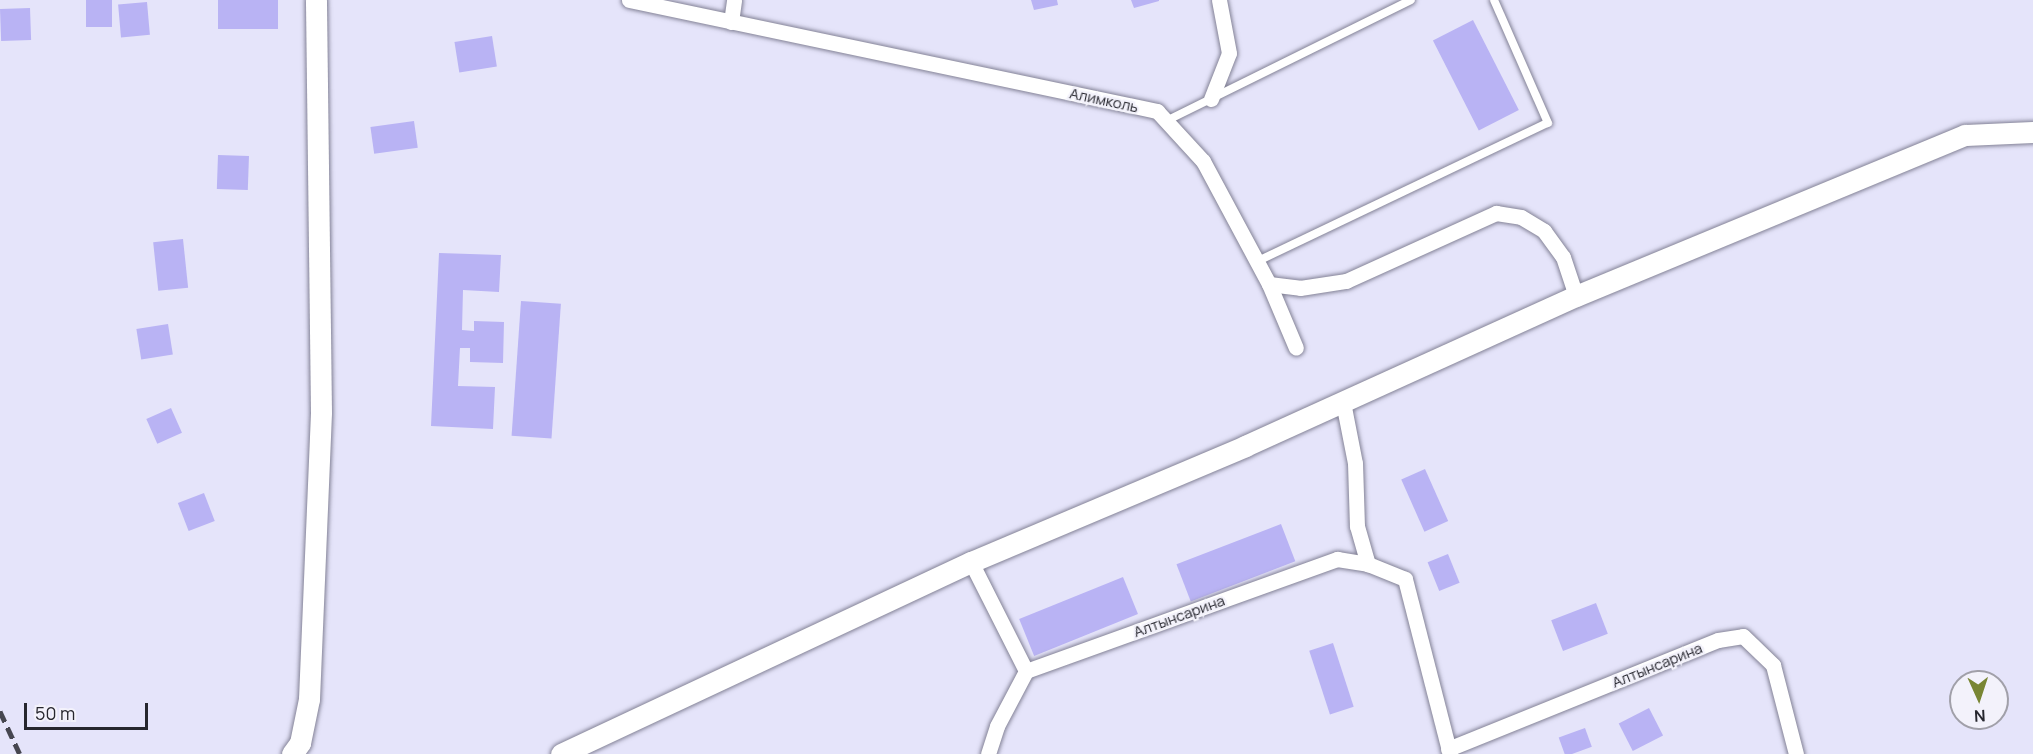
<!DOCTYPE html>
<html>
<head>
<meta charset="utf-8">
<style>
  body { margin:0 }
  #map { position:relative; width:2033px; height:754px; overflow:hidden; background:#e5e4fa; font-family:Manrope,sans-serif }
  div>[style] { position:absolute }
  .building>* { inset:0; background:#b9b3f4; transform-origin:0 0 }
  .roads { filter:drop-shadow(0 0 2px #838296) drop-shadow(0 0 2px #838296) }
  .lane>* { height:8px; margin:-4px; padding:0 4px; transform-origin:4px; border-radius:4px; background:#fff }
  .street>* { height:15px; margin:-7.5px; padding:0 7.5px; transform-origin:7.5px; border-radius:7.5px; background:#fff }
  .secondary>* { height:21px; margin:-10.5px; padding:0 10.5px; transform-origin:10.5px; border-radius:10.5px; background:#fff }
  .rail>* { height:4.5px; margin-top:-2.25px; transform-origin:0; background:repeating-linear-gradient(90deg,#464650 0 12px,transparent 0 18px) }
  span { translate:-50% -50%; white-space:nowrap; text-align:center; line-height:1.15; -webkit-text-stroke:4.5px #f3f2fb; paint-order:stroke }
  .street-label { font-size:15px; color:#26262e }
  .north { position:absolute; left:1949px; top:670px; width:60px; height:60px; box-sizing:border-box; background:#f3f2fb; border:2px solid #a1a0a9; border-radius:50%; rotate:177deg; font-size:16px; font-weight:700; line-height:24px; text-align:center; color:#26262e }
  .north::after { content:''; display:block; margin:auto; width:21px; height:27px; background:#798634; clip-path:polygon(50% 0,100% 100%,50% 72%,0 100%) }
  .scale { position:absolute; left:24px; top:703px; width:124px; height:27px; box-sizing:border-box; border:3px solid #26262e; border-top:0; padding-left:8px; font-size:18px; line-height:21px; white-space:nowrap; color:#26262e; -webkit-text-stroke:4px #f3f2fb; paint-order:stroke }
</style>
</head>
<body>
<div id="map">
  <div class="building">
    <div style="left:86px;top:0;width:26px;height:27px"></div>
    <div style="left:218px;top:0;width:60px;height:29px"></div>
    <div style="clip-path:polygon(1031px 0,1057px 0,1058px 5px,1034px 10px)"></div>
    <div style="clip-path:polygon(1131px 0,1159px 0,1159px 1px,1134px 8px)"></div>
    <div style="left:147px;top:2px;width:33px;height:29px;rotate:85deg"></div>
    <div style="left:30px;top:8px;width:32px;height:30px;rotate:88deg"></div>
    <div style="left:1473px;top:20px;width:101px;height:45px;rotate:63deg"></div>
    <div style="left:492px;top:36px;width:31px;height:38px;rotate:81deg"></div>
    <div style="left:414px;top:121px;width:27px;height:44px;rotate:82deg"></div>
    <div style="left:218px;top:155px;width:31px;height:34px;rotate:2deg"></div>
    <div style="left:183px;top:239px;width:49px;height:30px;rotate:84deg"></div>
    <div style="clip-path:polygon(439px 253px,501px 255px,499px 292px,463px 290px,462px 330px,474px 331px,474px 321px,504px 322px,503px 363px,470px 362px,470px 348px,460px 348px,458px 386px,495px 387px,493px 429px,431px 426px)"></div>
    <div style="left:521px;top:301px;width:40px;height:135px;rotate:4deg"></div>
    <div style="left:168px;top:324px;width:31px;height:32px;rotate:81deg"></div>
    <div style="left:171px;top:408px;width:27px;height:27px;rotate:66deg"></div>
    <div style="left:1425px;top:469px;width:57px;height:26px;rotate:66deg"></div>
    <div style="left:204px;top:493px;width:30px;height:28px;rotate:69deg"></div>
    <div style="left:1281px;top:524px;width:40px;height:112px;rotate:69deg"></div>
    <div style="left:1448px;top:554px;width:31px;height:22px;rotate:68deg"></div>
    <div style="left:1123px;top:577px;width:40px;height:112px;rotate:68deg"></div>
    <div style="left:1596px;top:603px;width:33px;height:48px;rotate:69deg"></div>
    <div style="left:1333px;top:643px;width:67px;height:25px;rotate:72deg"></div>
    <div style="left:1649px;top:708px;width:31px;height:34px;rotate:63deg"></div>
    <div style="left:1585px;top:728px;width:20px;height:28px;rotate:70deg"></div>
  </div>
  <div class="roads">
    <div class="lane">
      <div style="left:1166px;top:121px;width:273px;rotate:-26.3deg"></div>
      <div style="left:1256px;top:262px;width:323px;rotate:-25.5deg"></div>
      <div style="left:1548px;top:123px;width:134px;rotate:-113.7deg"></div>
    </div>
    <div class="street">
      <div style="left:629px;top:0;width:540px;rotate:11.87deg"></div>
      <div style="left:1157px;top:111px;width:68px;rotate:47.4deg"></div>
      <div style="left:1203px;top:161px;width:140px;rotate:61.8deg"></div>
      <div style="left:1269px;top:284px;width:31px;rotate:7deg"></div>
      <div style="left:1300px;top:288px;width:47px;rotate:-8.7deg"></div>
      <div style="left:1346px;top:281px;width:165px;rotate:-24.4deg"></div>
      <div style="left:1496px;top:213px;width:25px;rotate:9deg"></div>
      <div style="left:1521px;top:217px;width:27px;rotate:31deg"></div>
      <div style="left:1544px;top:231px;width:32px;rotate:54deg"></div>
      <div style="left:1563px;top:257px;width:41px;rotate:71.6deg"></div>
      <div style="left:731px;top:22px;width:22px;rotate:-82deg"></div>
      <div style="left:1211px;top:99px;width:49px;rotate:-68.6deg"></div>
      <div style="left:1229px;top:53px;width:54px;rotate:-100.7deg"></div>
      <div style="left:1269px;top:284px;width:69px;rotate:67.1deg"></div>
      <div style="left:1343px;top:402px;width:62px;rotate:78.9deg"></div>
      <div style="left:1355px;top:463px;width:63px;rotate:88.2deg"></div>
      <div style="left:1357px;top:526px;width:40px;rotate:74deg"></div>
      <div style="left:1368px;top:564px;width:40px;rotate:22deg"></div>
      <div style="left:1405px;top:579px;width:181px;rotate:75.6deg"></div>
      <div style="left:971px;top:562px;width:122px;rotate:63.2deg"></div>
      <div style="left:1448px;top:749px;width:291px;rotate:-22deg"></div>
      <div style="left:1718px;top:640px;width:25px;rotate:-9deg"></div>
      <div style="left:1743px;top:636px;width:42px;rotate:44deg"></div>
      <div style="left:1773px;top:665px;width:92px;rotate:75.5deg"></div>
      <div style="left:988px;top:754px;width:29px;rotate:-72deg"></div>
      <div style="left:997px;top:726px;width:62px;rotate:-62.2deg"></div>
      <div style="left:1026px;top:671px;width:331px;rotate:-19.8deg"></div>
      <div style="left:1337px;top:559px;width:31px;rotate:9deg"></div>
    </div>
    <div class="secondary">
      <div style="left:292px;top:754px;width:14px;rotate:-54deg"></div>
      <div style="left:300px;top:743px;width:45px;rotate:-78.4deg"></div>
      <div style="left:309px;top:699px;width:287px;rotate:-87.6deg"></div>
      <div style="left:321px;top:412px;width:412px;rotate:-90.7deg"></div>
      <div style="left:561px;top:754px;width:453px;rotate:-25.1deg"></div>
      <div style="left:971px;top:562px;width:298px;rotate:-22.9deg"></div>
      <div style="left:1245px;top:446px;width:363px;rotate:-24.4deg"></div>
      <div style="left:1576px;top:296px;width:421px;rotate:-22.5deg"></div>
      <div style="left:1965px;top:135px;width:68px;rotate:-2.5deg"></div>
    </div>
  </div>
  <div class="rail">
    <div style="left:0;top:711px;width:47px;rotate:65.1deg"></div>
  </div>
  <div class="street-label">
    <span style="left:1104px;top:100px;rotate:12deg">Алимколь</span>
    <span style="left:1179px;top:616px;rotate:-20deg">Алтынсарина</span>
    <span style="left:1657px;top:665px;rotate:-22deg">Алтынсарина</span>
  </div>
  <div class="north">N</div>
  <div class="scale">50 m</div>
</div>
</body>
</html>
